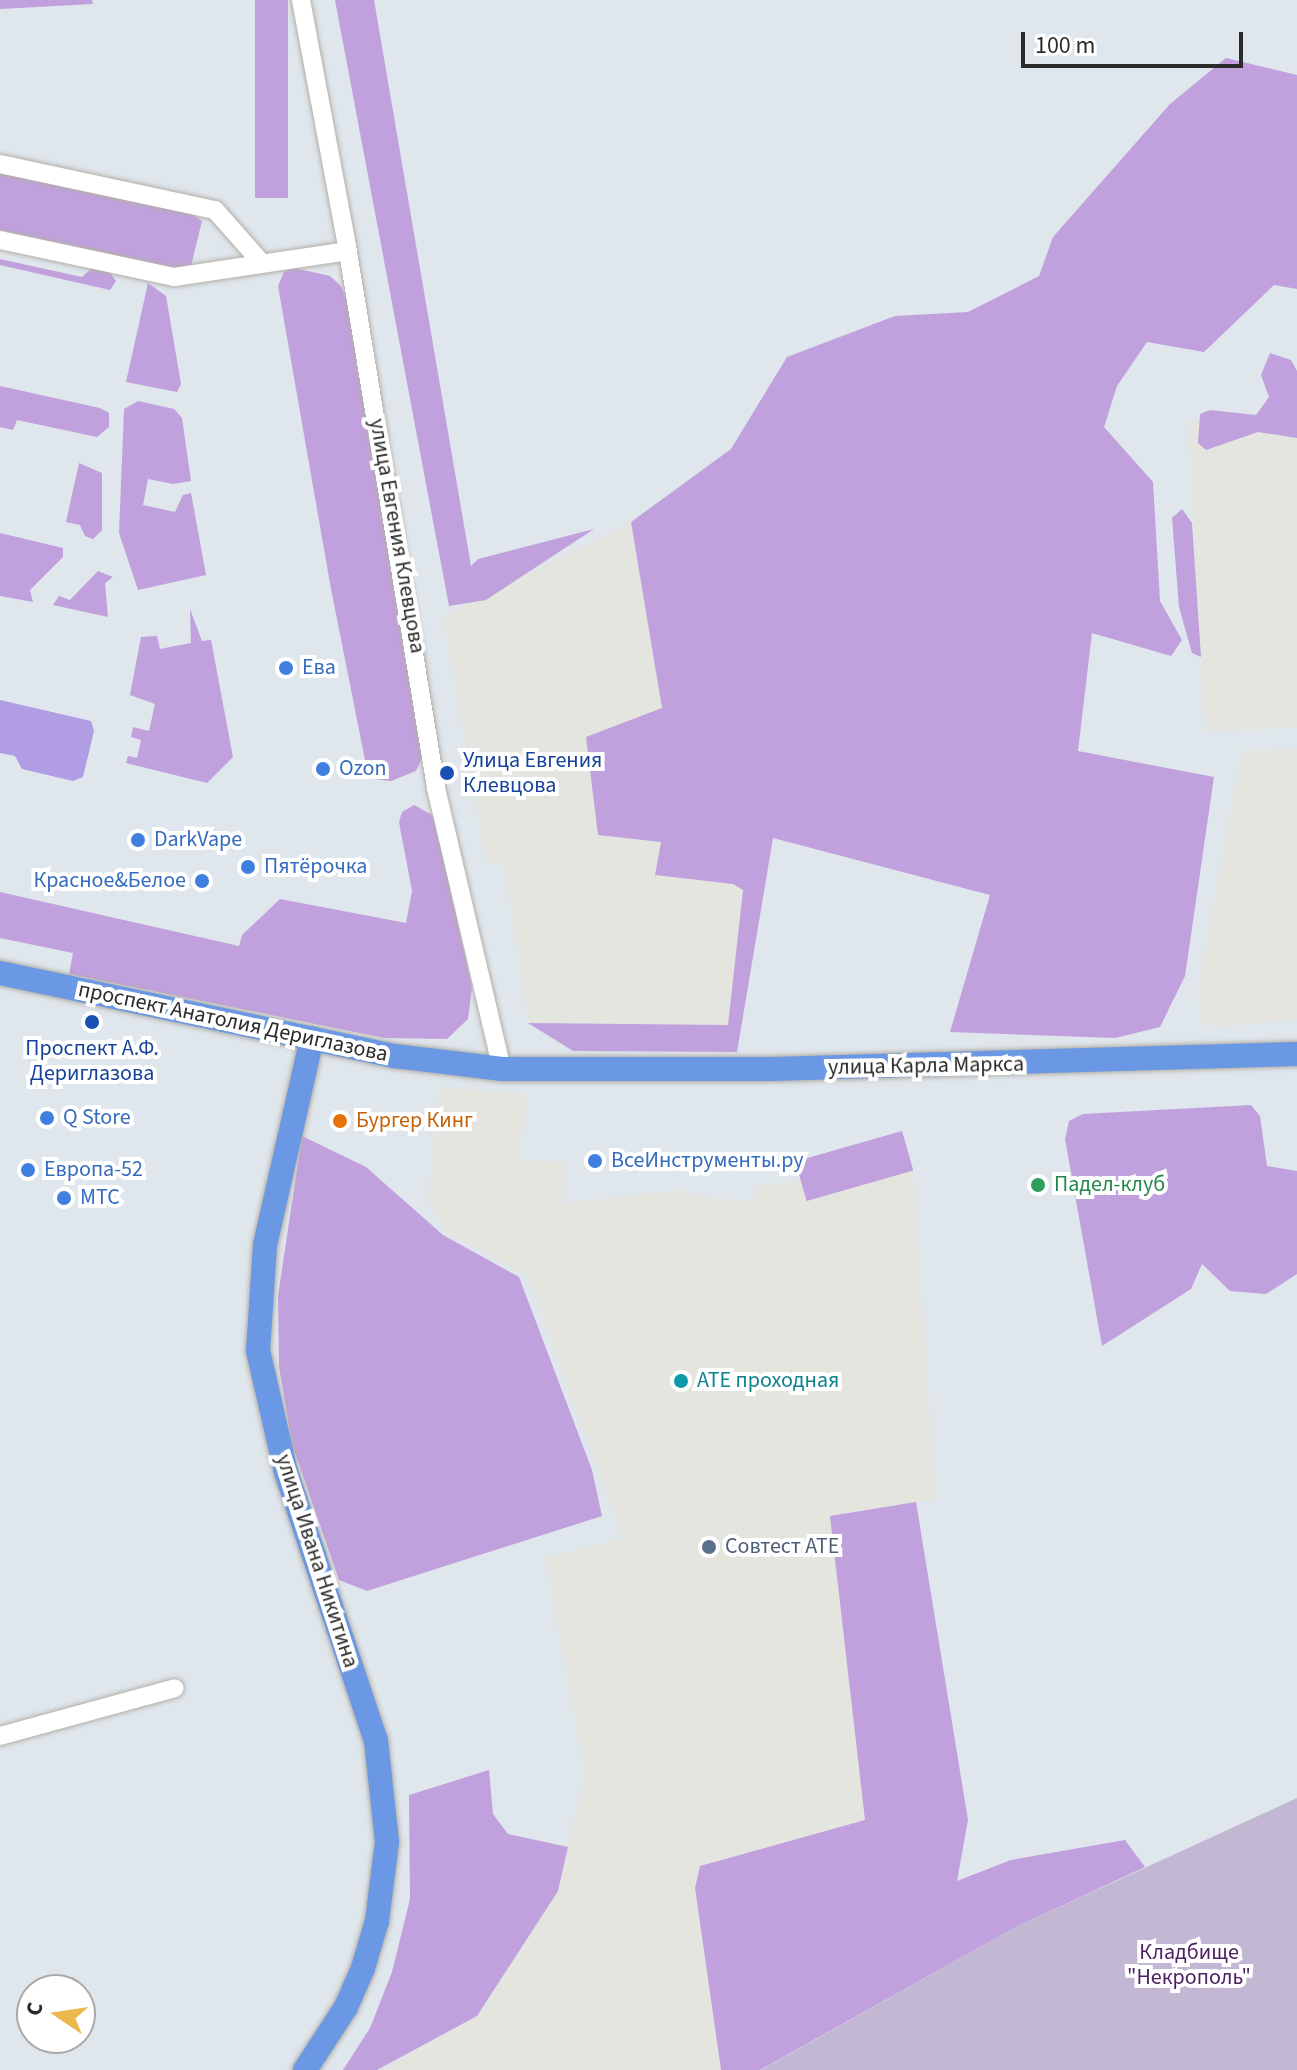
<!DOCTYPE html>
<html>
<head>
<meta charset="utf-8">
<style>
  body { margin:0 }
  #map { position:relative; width:1297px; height:2070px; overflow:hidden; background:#dfe6ec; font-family:"Source Sans 3",sans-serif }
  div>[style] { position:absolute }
  .industrial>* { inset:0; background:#e4e5df }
  .green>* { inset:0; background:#c1a0de; transform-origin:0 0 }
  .cemetery>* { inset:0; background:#c2b8d4 }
  .pitch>* { inset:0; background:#b19de4 }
  .roads { filter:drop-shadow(0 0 2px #b3afa8) drop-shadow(0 0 2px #b3afa8) }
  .minor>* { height:18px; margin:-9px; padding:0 9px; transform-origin:9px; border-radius:9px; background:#fff }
  .major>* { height:24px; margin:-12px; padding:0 12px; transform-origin:12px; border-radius:12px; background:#6a98e5 }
  .dots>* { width:22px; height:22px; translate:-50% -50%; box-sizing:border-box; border:4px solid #fff; border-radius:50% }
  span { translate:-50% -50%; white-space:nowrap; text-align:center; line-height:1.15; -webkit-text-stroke:8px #fff; paint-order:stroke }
  .street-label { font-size:22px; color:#2b2b2b }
  .shop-label { font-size:22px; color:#366cbe }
  .left { translate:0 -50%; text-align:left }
  .right { translate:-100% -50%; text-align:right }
  .transit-label { font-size:22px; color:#164399 }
  .food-label { font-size:22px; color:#c56008 }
  .leisure-label { font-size:22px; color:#27864d }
  .culture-label { font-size:22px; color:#0d838f }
  .service-label { font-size:22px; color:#4e5e75 }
  .park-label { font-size:22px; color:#4d2163 }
  .north { position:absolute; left:16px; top:1974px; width:80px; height:80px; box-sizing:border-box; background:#fff; border:2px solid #aaa; border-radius:50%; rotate:283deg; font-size:22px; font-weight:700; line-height:32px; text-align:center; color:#2b2b2b }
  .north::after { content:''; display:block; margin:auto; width:28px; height:36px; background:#ebb84d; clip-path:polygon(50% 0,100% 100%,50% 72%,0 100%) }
  .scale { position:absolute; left:1021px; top:32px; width:222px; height:36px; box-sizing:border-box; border:4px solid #2b2b2b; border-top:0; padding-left:10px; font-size:24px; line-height:28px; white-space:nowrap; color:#2b2b2b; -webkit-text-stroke:6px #fff; paint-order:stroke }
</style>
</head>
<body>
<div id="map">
  <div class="industrial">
    <div style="clip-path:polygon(1297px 416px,1297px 727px,1205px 732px,1188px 422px)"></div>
    <div style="clip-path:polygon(631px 522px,662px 709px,598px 835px,662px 842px,655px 875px,733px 884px,743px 890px,728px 1025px,528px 1023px,504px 865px,486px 862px,443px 616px)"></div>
    <div style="clip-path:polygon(1297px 749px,1297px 1019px,1218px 1027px,1199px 1023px,1198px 985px,1242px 751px)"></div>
    <div style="clip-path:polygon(439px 1087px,527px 1094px,520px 1159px,566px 1163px,562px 1203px,681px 1190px,712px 1199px,755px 1200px,753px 1186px,913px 1170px,936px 1499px,830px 1516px,865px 1820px,700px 1866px,695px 1888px,721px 2070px,380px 2070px,477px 2017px,558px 1891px,585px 1772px,545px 1558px,623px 1539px,528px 1276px,445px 1232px,428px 1201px)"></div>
  </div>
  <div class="green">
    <div style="clip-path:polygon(0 0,92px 0,93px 4px,0 9px)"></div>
    <div style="left:255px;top:0;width:33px;height:198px"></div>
    <div style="clip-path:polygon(335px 0,374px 0,471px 566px,478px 559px,594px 529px,486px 600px,449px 606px)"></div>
    <div style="clip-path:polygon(1226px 58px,1297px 75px,1297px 289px,1274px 285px,1204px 352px,1147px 342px,1117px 386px,1104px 427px,1153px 482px,1160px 601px,1182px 640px,1171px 656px,1092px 633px,1078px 751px,1214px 777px,1185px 976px,1160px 1027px,1115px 1038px,950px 1032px,990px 895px,773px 838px,737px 1052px,573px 1051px,528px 1023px,728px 1025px,743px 890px,733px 884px,655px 875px,661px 842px,598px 835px,586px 737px,662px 708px,631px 522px,731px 449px,787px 357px,895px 316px,968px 312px,1039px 276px,1053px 237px,1170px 104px)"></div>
    <div style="clip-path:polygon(0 173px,192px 214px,202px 221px,191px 266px,180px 269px,0 230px)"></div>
    <div style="clip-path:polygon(0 259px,82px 277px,93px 267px,109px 271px,116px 281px,110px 290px,0 265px)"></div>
    <div style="clip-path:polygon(294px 268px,330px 276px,341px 286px,349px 304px,426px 750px,416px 771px,391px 781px,374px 779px,367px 770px,331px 589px,278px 286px,284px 272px)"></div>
    <div style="clip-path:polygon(148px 283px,166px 296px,181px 384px,177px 392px,126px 382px)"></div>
    <div style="clip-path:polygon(1270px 353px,1291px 360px,1297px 371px,1297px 438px,1258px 432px,1206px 450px,1198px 443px,1200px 414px,1210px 410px,1256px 415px,1269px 397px,1261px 375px)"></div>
    <div style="clip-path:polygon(0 386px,100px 408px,109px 413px,109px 427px,97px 437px,17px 420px,13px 430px,0 427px)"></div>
    <div style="clip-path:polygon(138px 401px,174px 409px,182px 418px,191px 481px,173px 484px,148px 479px,143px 505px,175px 512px,183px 495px,191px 493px,206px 575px,138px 590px,119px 533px,124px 409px)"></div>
    <div style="clip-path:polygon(79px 463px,102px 473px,102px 530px,93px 539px,85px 536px,80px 525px,66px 522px)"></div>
    <div style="clip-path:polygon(1182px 509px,1192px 523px,1201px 657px,1192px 653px,1179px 607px,1172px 518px)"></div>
    <div style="clip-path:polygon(0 533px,63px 548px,63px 557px,30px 590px,33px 602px,0 596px)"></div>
    <div style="clip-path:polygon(98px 571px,113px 577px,105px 583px,108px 617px,53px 605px,59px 596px,70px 600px)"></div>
    <div style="clip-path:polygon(190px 609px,202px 641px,211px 640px,233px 757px,207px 783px,126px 763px,128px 756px,137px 758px,141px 740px,131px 737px,133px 727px,149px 731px,155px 704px,130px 695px,141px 637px,157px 636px,160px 649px,191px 643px)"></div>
    <div style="clip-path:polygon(414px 805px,434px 816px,472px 987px,468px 1019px,447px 1039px,384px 1038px,69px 974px,73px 953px,0 938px,0 892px,239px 946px,242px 935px,280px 899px,406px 923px,412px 891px,399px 822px,402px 812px)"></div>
    <div style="clip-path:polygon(1251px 1105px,1260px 1116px,1267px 1166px,1297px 1171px,1297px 1274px,1266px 1294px,1230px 1291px,1202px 1264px,1191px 1289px,1102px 1346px,1065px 1139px,1069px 1121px,1083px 1114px)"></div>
    <div style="left:902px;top:1131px;width:41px;height:111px;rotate:74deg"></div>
    <div style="clip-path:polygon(302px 1136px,366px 1167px,443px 1235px,519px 1277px,592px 1470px,602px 1516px,367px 1591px,339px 1580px,292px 1444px,279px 1367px,278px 1296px)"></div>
    <div style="clip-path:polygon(916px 1502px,968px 1820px,957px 1881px,1011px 1860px,1125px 1840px,1145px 1867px,1016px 1927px,760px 2070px,721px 2070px,695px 1888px,700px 1866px,865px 1820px,830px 1516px)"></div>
    <div style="clip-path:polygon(489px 1770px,493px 1814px,508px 1834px,568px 1847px,558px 1891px,477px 2016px,377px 2070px,343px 2070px,370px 2028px,392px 1972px,410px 1899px,409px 1795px)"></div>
  </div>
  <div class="cemetery">
    <div style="clip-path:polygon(1297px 1798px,1297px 2070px,761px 2070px,1016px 1927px)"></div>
  </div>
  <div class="pitch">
    <div style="clip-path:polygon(0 700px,91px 721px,94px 731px,83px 777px,73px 781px,22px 769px,15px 756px,0 753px)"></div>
  </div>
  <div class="roads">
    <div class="minor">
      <div style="left:301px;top:0;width:250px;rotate:79.4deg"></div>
      <div style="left:347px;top:246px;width:549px;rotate:80.67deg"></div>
      <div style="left:436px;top:788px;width:289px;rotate:76.8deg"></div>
      <div style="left:0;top:164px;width:220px;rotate:12.1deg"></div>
      <div style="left:215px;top:210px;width:69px;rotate:48.5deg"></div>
      <div style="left:0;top:240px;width:178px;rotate:12deg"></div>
      <div style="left:174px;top:277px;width:176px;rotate:-8.5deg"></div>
      <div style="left:0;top:1736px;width:181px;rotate:-15.3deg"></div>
    </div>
    <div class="major">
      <div style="left:0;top:973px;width:404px;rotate:11.9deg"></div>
      <div style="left:395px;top:1056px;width:108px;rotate:6.9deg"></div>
      <div style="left:502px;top:1069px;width:270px"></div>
      <div style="left:772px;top:1069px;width:525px;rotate:-1.64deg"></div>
      <div style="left:305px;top:2070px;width:75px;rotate:-56.9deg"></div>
      <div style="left:346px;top:2007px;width:43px;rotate:-66.4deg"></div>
      <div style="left:363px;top:1968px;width:49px;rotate:-73.4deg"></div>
      <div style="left:377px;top:1921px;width:80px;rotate:-82.8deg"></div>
      <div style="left:387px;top:1842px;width:102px;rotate:-96.2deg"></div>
      <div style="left:376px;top:1741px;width:284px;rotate:-108.5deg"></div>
      <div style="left:286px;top:1472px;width:124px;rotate:-103deg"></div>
      <div style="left:258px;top:1351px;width:106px;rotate:-86.2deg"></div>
      <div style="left:265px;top:1245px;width:212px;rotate:-77.2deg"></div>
    </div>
  </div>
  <div class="dots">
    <div style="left:286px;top:668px;background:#3f7fe0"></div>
    <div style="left:323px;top:769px;background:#3f7fe0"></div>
    <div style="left:447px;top:773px;background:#1a4fb4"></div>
    <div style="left:138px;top:840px;background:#3f7fe0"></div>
    <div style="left:248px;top:867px;background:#3f7fe0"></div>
    <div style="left:202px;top:881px;background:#3f7fe0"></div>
    <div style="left:92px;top:1022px;background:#1a4fb4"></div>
    <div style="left:47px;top:1118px;background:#3f7fe0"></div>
    <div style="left:340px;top:1121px;background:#e8710a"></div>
    <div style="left:595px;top:1161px;background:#3f7fe0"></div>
    <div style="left:28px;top:1170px;background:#3f7fe0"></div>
    <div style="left:1038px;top:1185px;background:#2e9e5b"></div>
    <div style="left:64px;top:1198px;background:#3f7fe0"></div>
    <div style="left:681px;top:1381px;background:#0f9aa8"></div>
    <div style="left:709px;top:1547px;background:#5c6f8a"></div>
  </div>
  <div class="street-label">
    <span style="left:397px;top:536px;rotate:80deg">улица Евгения Клевцова</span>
    <span style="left:233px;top:1022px;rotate:12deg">проспект Анатолия Дериглазова</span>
    <span style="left:926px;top:1066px;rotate:-1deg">улица Карла Маркса</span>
    <span style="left:317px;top:1561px;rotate:72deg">улица Ивана Никитина</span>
  </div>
  <div class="shop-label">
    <span class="left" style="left:302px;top:668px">Ева</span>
    <span class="left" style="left:339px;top:769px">Ozon</span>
    <span class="left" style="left:154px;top:840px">DarkVape</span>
    <span class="left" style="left:264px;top:867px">Пятёрочка</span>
    <span class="right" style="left:186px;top:881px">Красное&amp;Белое</span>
    <span class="left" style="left:63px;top:1118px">Q Store</span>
    <span class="left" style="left:611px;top:1161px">ВсеИнструменты.ру</span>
    <span class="left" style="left:44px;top:1170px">Европа-52</span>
    <span class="left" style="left:80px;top:1198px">МТС</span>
  </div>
  <div class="transit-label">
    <span class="left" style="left:463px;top:773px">Улица Евгения<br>Клевцова</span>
    <span style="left:92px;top:1061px">Проспект А.Ф.<br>Дериглазова</span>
  </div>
  <div class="food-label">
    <span class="left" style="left:356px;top:1121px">Бургер Кинг</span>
  </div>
  <div class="leisure-label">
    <span class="left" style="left:1054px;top:1185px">Падел-клуб</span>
  </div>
  <div class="culture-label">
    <span class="left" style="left:697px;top:1381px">АТЕ проходная</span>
  </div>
  <div class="service-label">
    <span class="left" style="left:725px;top:1547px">Совтест АТЕ</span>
  </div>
  <div class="park-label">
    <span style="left:1189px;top:1965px">Кладбище<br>"Некрополь"</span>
  </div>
  <div class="north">С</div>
  <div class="scale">100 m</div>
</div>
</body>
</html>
